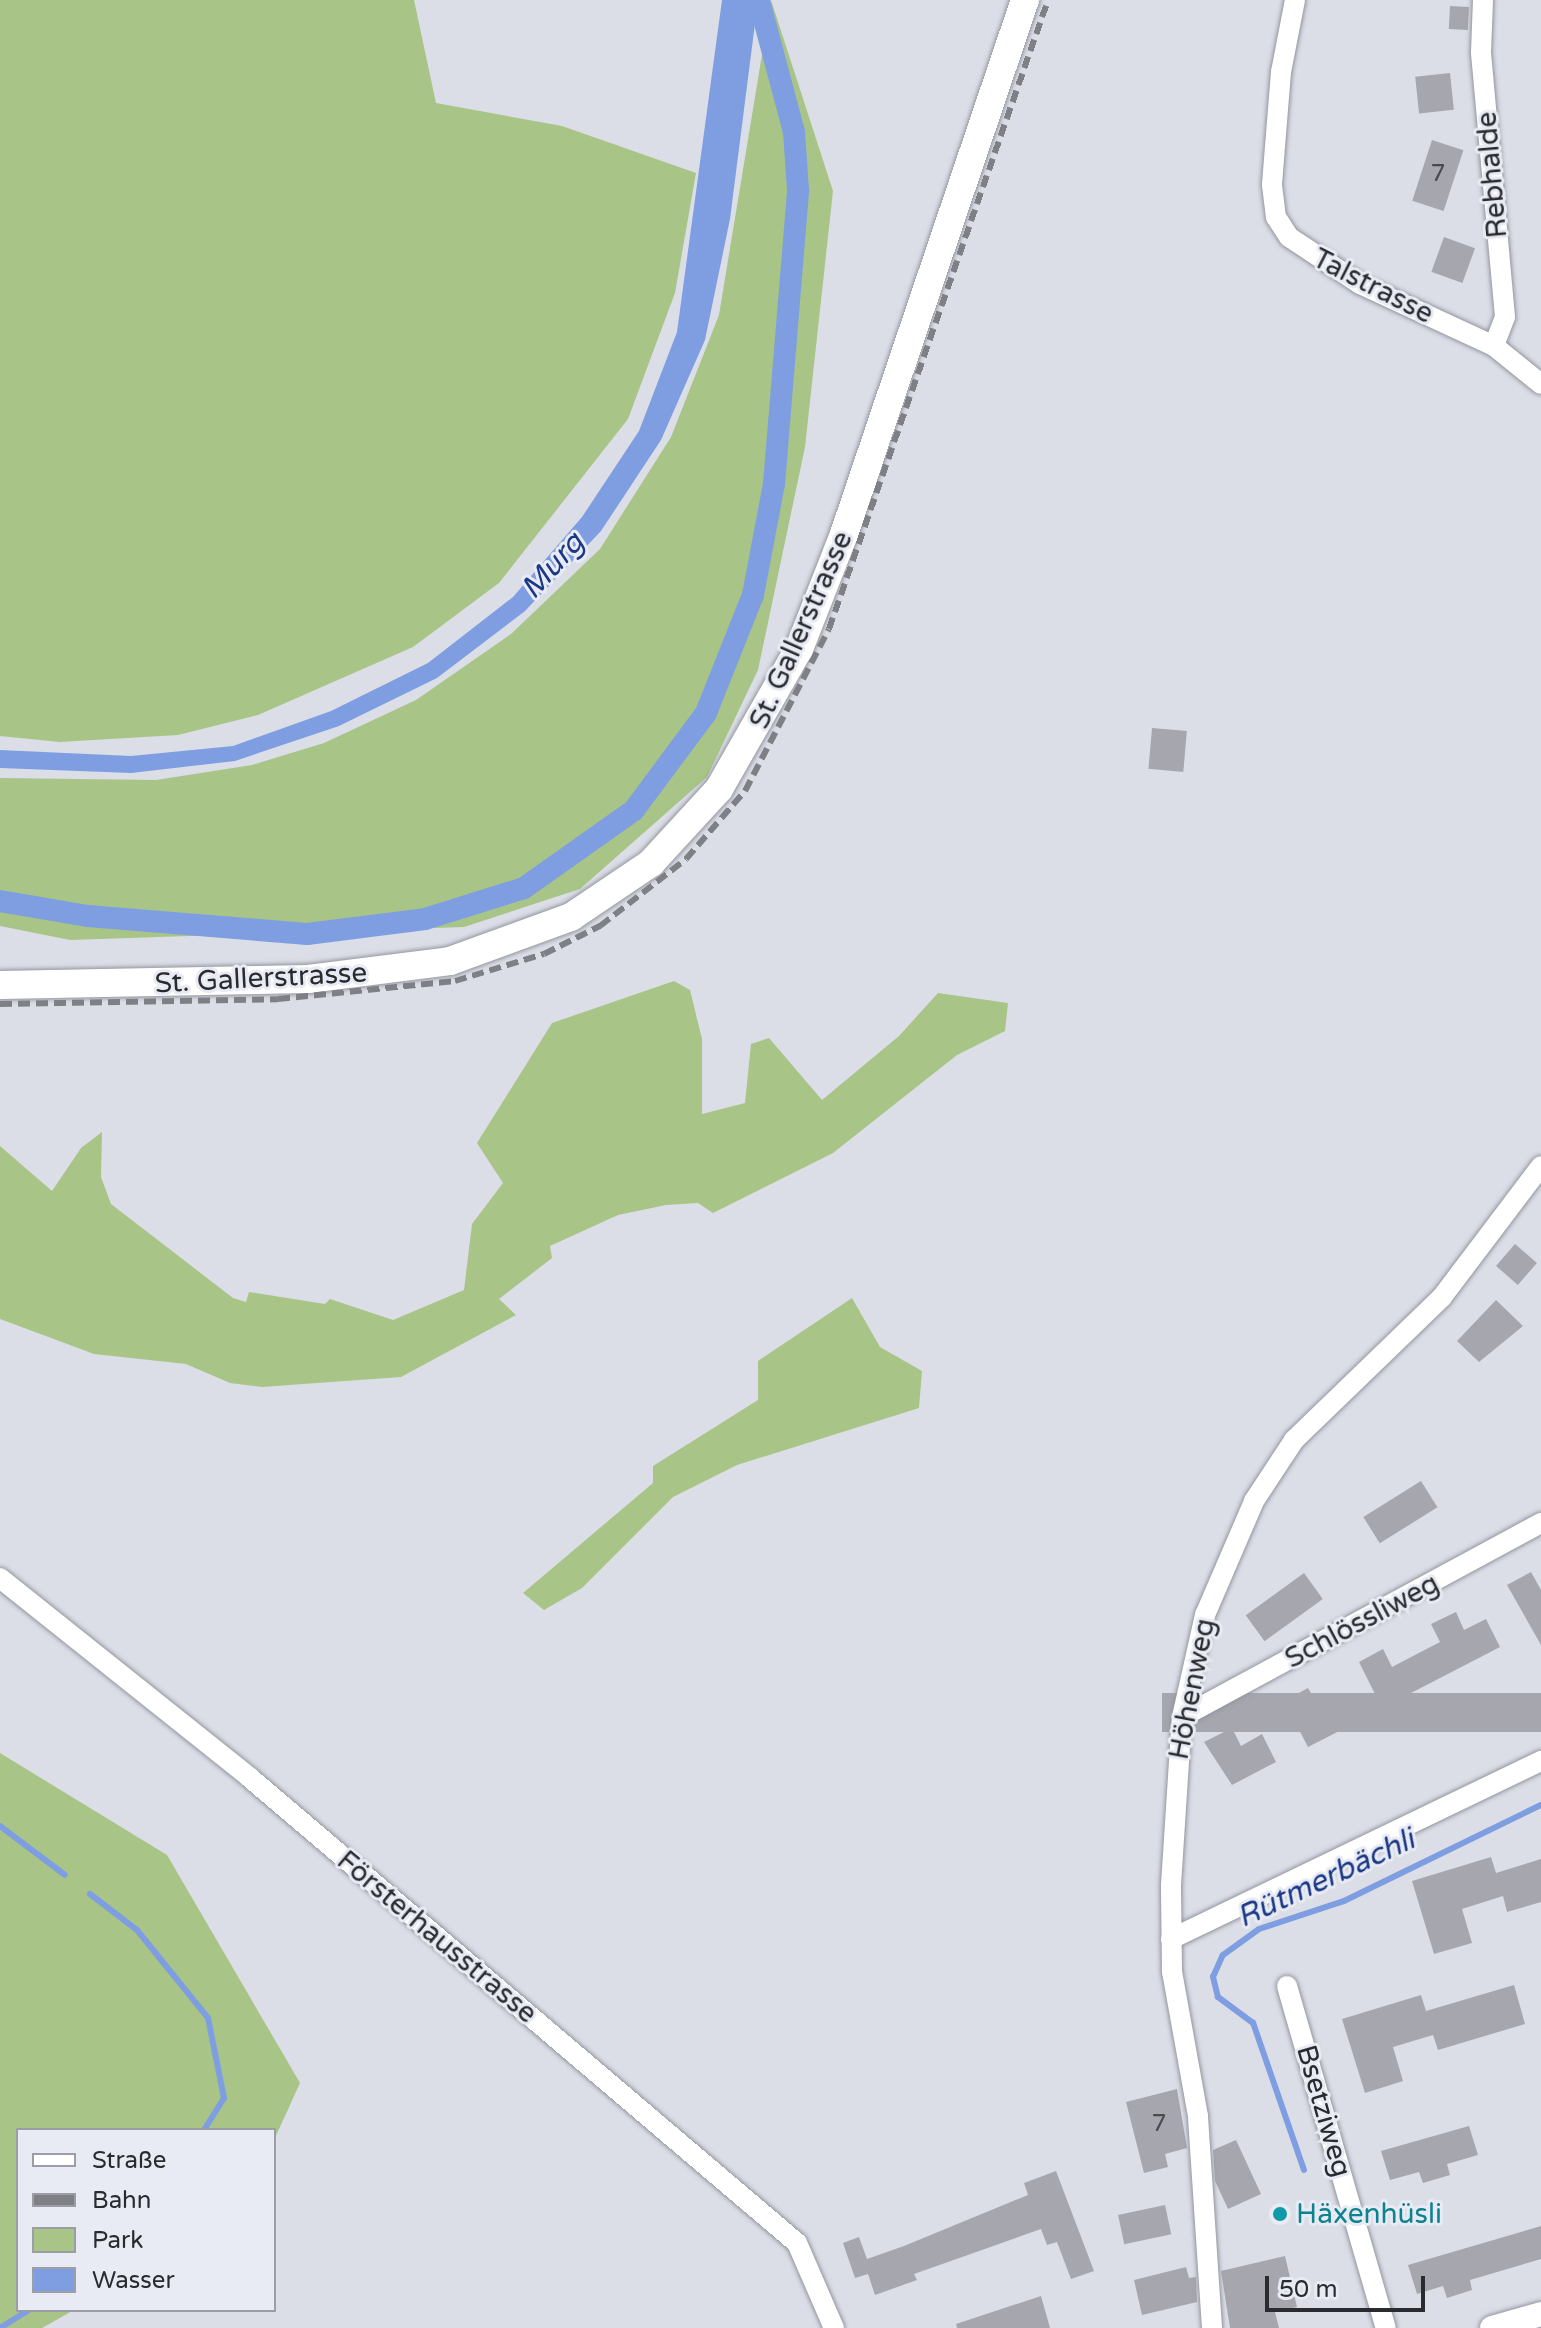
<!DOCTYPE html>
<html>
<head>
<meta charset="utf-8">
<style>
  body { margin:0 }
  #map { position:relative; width:1541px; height:2328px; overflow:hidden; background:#dbdee7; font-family:"Varela Round",sans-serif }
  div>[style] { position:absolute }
  .green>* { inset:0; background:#a8c587 }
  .water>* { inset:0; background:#7f9ee1 }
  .stream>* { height:6px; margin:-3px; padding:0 3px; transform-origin:3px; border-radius:3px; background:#7f9ee1 }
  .canal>* { height:22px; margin:-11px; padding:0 11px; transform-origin:11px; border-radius:11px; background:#7f9ee1 }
  .building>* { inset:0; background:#a6a6ae; transform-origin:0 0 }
  .roads { filter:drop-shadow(0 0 2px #93969e) drop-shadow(0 0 2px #93969e) }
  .minor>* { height:20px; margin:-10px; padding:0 10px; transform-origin:10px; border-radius:10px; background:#fff }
  .tertiary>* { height:24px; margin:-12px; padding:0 12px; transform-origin:12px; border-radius:12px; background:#fff }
  .secondary>* { height:28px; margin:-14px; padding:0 14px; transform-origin:14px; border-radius:14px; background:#fff }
  .rail>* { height:6px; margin-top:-3px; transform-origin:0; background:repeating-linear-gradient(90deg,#7e8086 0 12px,transparent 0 18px) }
  .dots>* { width:22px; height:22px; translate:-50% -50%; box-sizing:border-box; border:4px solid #e8ebf4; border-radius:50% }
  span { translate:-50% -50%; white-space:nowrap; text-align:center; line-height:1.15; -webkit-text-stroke:6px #e8ebf4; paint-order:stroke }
  .number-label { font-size:24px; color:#484a4e }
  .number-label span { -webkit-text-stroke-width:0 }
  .street-label { font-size:28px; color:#292b2e }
  .culture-label { font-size:28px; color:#0d838f }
  .left { translate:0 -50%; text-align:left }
  .water-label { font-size:30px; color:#1a3885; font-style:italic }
  .legend { position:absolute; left:16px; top:2128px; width:260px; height:184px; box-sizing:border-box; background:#e8ebf4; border:2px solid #9c9ea5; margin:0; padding:10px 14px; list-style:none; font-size:24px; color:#292b2e }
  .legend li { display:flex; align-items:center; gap:16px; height:40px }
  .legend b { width:40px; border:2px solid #9c9ea5 }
  .scale { position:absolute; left:1265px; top:2276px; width:160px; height:36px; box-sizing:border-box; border:4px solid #292b2e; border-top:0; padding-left:10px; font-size:24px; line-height:28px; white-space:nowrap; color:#292b2e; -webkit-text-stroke:6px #e8ebf4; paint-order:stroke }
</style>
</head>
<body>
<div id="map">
  <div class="green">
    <div style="clip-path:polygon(0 0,414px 0,436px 103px,562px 126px,696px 173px,675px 293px,628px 419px,499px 583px,413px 647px,258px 715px,178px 735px,60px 742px,0 736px)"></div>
    <div style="clip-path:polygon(771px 0,833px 191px,805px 447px,758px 670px,707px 777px,580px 889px,464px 927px,70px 940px,0 926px,0 778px,156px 780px,252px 765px,324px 743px,416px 700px,511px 634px,600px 549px,671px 437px,719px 315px)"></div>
    <div style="clip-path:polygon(674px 981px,690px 990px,702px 1039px,702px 1114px,745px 1103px,751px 1044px,769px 1038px,822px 1100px,899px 1036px,938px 993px,1008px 1003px,1005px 1031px,957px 1055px,833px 1153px,713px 1213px,698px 1203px,666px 1205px,618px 1215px,550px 1246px,552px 1258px,499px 1299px,516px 1315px,401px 1377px,262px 1387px,230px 1383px,186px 1364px,94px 1354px,0 1319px,0 1146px,52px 1191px,81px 1148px,102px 1132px,101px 1177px,111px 1204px,233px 1298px,246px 1302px,249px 1292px,325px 1304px,330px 1299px,393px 1320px,464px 1290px,472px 1224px,503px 1183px,477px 1143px,552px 1023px)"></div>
    <div style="clip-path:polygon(852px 1298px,880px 1347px,922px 1371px,919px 1408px,737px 1465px,673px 1497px,582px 1588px,544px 1610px,523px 1593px,653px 1483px,653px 1466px,758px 1400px,758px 1361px)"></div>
    <div style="clip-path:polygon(0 1753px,167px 1855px,300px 2083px,274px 2140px,274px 2130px,18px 2130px,18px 2310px,74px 2310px,42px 2328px,0 2328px)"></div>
  </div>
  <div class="water">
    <div style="clip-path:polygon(722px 0,758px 0,730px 219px,705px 340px,661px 440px,601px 531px,525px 611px,437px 678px,339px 726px,235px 761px,131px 773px,0 768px,0 750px,131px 756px,233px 746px,331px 711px,428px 663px,513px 597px,582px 517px,639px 431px,677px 332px)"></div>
  </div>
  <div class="stream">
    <div style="left:0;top:1826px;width:81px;rotate:37deg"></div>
    <div style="left:90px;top:1894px;width:59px;rotate:37.5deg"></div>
    <div style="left:137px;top:1930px;width:113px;rotate:51.1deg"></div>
    <div style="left:208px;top:2018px;width:82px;rotate:78.7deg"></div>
    <div style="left:224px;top:2098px;width:38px;rotate:122deg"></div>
    <div style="left:1304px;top:2170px;width:156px;rotate:-109.1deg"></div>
    <div style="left:1253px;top:2023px;width:44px;rotate:-143.4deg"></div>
    <div style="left:1218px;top:1997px;width:21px;rotate:-104deg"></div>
    <div style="left:1213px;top:1977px;width:24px;rotate:-66deg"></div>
    <div style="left:1223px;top:1955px;width:44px;rotate:-35.8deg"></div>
    <div style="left:1259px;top:1929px;width:89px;rotate:-18.2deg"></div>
    <div style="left:1344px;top:1901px;width:219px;rotate:-26deg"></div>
    <div style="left:0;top:2328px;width:34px;rotate:-32deg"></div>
  </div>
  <div class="canal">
    <div style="left:0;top:901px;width:89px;rotate:9.7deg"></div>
    <div style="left:88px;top:916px;width:220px;rotate:4.7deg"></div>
    <div style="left:307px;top:934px;width:119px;rotate:-7.2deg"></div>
    <div style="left:425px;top:919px;width:104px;rotate:-17.4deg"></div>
    <div style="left:524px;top:888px;width:135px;rotate:-35.3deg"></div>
    <div style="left:634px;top:810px;width:121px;rotate:-53.4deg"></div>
    <div style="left:706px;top:713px;width:127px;rotate:-68.3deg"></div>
    <div style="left:753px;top:595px;width:113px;rotate:-79.3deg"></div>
    <div style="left:774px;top:484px;width:295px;rotate:-85.3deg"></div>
    <div style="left:798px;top:190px;width:58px;rotate:-93.9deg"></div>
    <div style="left:794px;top:132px;width:137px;rotate:-104.9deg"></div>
  </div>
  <div class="building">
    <div style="left:1450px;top:6px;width:19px;height:23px;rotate:3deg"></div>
    <div style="left:1450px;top:73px;width:37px;height:35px;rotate:84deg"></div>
    <div style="left:1432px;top:140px;width:33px;height:64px;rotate:18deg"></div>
    <div style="left:1444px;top:237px;width:33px;height:37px;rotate:20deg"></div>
    <div style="left:1152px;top:728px;width:35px;height:41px;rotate:5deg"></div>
    <div style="left:1515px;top:1244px;width:29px;height:29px;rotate:41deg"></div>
    <div style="clip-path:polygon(1496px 1300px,1523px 1326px,1479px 1362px,1457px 1341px)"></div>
    <div style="left:1421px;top:1481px;width:31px;height:68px;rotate:58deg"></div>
    <div style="clip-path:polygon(1531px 1572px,1541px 1590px,1541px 1645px,1507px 1585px)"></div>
    <div style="left:1304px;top:1573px;width:32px;height:72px;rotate:54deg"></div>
    <div style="clip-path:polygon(1456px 1612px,1464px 1630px,1486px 1619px,1500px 1647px,1382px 1708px,1359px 1662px,1383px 1649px,1392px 1667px,1440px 1642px,1431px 1624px)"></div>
    <div style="clip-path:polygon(1308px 1688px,1318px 1706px,1339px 1695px,1353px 1724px,1308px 1747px,1284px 1701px)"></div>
    <div style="left:1541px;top:1693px;width:39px;height:379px;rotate:90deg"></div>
    <div style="clip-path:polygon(1232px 1728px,1241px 1746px,1262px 1734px,1276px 1762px,1232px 1785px,1204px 1742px)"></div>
    <div style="clip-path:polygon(1491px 1857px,1496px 1873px,1541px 1859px,1541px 1902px,1507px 1912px,1503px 1896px,1462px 1909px,1472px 1943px,1434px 1954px,1412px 1881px)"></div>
    <div style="clip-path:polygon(1514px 1985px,1525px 2024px,1438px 2050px,1433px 2035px,1393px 2047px,1403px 2081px,1365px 2093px,1342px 2019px,1421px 1995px,1426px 2011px)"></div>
    <div style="clip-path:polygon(1177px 2089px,1187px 2148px,1165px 2154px,1168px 2167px,1144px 2173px,1126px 2102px)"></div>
    <div style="clip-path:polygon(1469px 2126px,1478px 2155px,1447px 2164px,1450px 2175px,1423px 2183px,1419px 2172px,1390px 2180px,1381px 2151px)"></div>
    <div style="clip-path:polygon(1236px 2140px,1261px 2194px,1228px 2209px,1215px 2181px,1213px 2150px)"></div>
    <div style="clip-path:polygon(1056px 2171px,1094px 2271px,1071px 2279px,1057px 2242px,1047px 2245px,1041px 2229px,914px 2274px,917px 2280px,875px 2295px,868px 2274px,855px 2278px,843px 2243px,859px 2237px,867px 2259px,904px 2246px,1028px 2195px,1024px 2183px)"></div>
    <div style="left:1165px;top:2205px;width:30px;height:48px;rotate:78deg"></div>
    <div style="clip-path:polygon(1541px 2226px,1541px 2259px,1470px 2280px,1472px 2290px,1447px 2298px,1443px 2286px,1417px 2294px,1408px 2265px)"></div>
    <div style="clip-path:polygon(1285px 2256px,1297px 2307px,1275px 2312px,1279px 2328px,1230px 2328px,1221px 2271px)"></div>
    <div style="clip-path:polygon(1186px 2267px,1189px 2278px,1196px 2277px,1197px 2302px,1142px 2315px,1134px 2280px)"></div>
    <div style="clip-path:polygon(1041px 2296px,1050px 2328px,957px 2328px,956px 2324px)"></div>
  </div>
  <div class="roads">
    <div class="minor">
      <div style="left:1295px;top:0;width:73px;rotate:101deg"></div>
      <div style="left:1281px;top:72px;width:113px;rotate:94.6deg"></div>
      <div style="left:1272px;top:185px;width:32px;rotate:83deg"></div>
      <div style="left:1276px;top:217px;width:24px;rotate:57deg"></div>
      <div style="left:1289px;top:237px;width:85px;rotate:33.5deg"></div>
      <div style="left:1360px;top:284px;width:148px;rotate:24.8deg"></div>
      <div style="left:1494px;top:346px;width:60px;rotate:39deg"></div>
      <div style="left:1483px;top:0;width:53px;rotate:92.2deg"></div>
      <div style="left:1481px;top:53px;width:265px;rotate:84.8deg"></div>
      <div style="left:1505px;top:317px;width:31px;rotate:111deg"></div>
      <div style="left:0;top:1578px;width:319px;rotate:38.6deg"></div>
      <div style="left:249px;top:1777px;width:719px;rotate:40.38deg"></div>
      <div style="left:797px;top:2243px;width:93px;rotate:66.5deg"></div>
      <div style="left:1182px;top:1717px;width:408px;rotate:-28.4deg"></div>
      <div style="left:1171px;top:1939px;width:411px;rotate:-25.7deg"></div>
      <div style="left:1287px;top:1986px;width:356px;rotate:73.9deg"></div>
      <div style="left:1212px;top:2328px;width:212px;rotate:-93.8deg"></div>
      <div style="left:1198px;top:2116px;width:146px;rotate:-100.2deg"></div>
      <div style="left:1172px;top:1972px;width:87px;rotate:-90.7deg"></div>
      <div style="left:1171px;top:1885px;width:168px;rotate:-86.3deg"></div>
      <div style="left:1182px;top:1717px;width:105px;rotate:-77.3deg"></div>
      <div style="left:1205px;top:1615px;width:124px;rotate:-66.7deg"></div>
      <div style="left:1254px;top:1501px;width:73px;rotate:-56.7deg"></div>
      <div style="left:1294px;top:1440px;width:206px;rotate:-44deg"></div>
      <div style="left:1442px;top:1297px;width:164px;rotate:-52.9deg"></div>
    </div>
    <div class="tertiary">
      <div style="left:1492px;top:2328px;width:51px;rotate:-15.9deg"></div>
    </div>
    <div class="secondary">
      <div style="left:0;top:985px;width:308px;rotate:-1.1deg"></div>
      <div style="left:308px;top:979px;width:143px;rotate:-7.2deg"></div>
      <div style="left:450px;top:961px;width:129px;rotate:-20deg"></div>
      <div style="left:571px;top:917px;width:97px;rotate:-34deg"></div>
      <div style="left:651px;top:863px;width:100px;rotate:-47.4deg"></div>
      <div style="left:719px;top:789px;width:161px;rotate:-60.3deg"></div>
      <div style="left:799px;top:649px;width:123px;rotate:-68.6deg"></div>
      <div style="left:844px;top:534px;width:564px;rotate:-71.28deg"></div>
    </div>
  </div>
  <div class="rail">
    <div style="left:0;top:1004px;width:278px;rotate:-1deg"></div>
    <div style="left:278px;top:999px;width:178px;rotate:-5.8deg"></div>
    <div style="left:455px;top:981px;width:93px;rotate:-16.9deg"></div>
    <div style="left:544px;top:954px;width:63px;rotate:-26.6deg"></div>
    <div style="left:600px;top:926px;width:109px;rotate:-37.9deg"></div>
    <div style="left:686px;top:859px;width:90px;rotate:-49.1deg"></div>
    <div style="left:745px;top:791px;width:182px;rotate:-62.6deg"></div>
    <div style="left:829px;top:629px;width:666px;rotate:-70.8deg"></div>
  </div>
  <div class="dots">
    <div style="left:1280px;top:2214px;background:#0f9aa8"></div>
  </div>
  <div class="number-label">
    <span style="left:1438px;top:174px">7</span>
    <span style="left:1159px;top:2124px">7</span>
  </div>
  <div class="street-label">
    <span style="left:1492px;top:175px;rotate:-95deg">Rebhalde</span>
    <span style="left:1373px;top:286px;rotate:27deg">Talstrasse</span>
    <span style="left:801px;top:630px;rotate:-66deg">St. Gallerstrasse</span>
    <span style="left:261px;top:978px;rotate:-3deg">St. Gallerstrasse</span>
    <span style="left:1362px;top:1621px;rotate:-28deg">Schlössliweg</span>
    <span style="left:1192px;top:1689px;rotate:-79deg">Höhenweg</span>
    <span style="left:437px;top:1937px;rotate:40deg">Försterhausstrasse</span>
    <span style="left:1324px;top:2111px;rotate:74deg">Bsetziweg</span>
  </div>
  <div class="culture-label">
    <span class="left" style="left:1296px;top:2214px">Häxenhüsli</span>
  </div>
  <div class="water-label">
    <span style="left:553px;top:566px;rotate:-48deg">Murg</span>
    <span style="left:1326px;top:1879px;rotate:-25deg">Rütmerbächli</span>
  </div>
  <ul class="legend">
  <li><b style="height:10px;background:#fff"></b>Straße</li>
  <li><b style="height:10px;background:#7e8086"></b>Bahn</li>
  <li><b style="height:22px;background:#a8c587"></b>Park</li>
  <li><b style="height:22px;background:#7f9ee1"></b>Wasser</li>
  </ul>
  <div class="scale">50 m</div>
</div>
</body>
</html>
